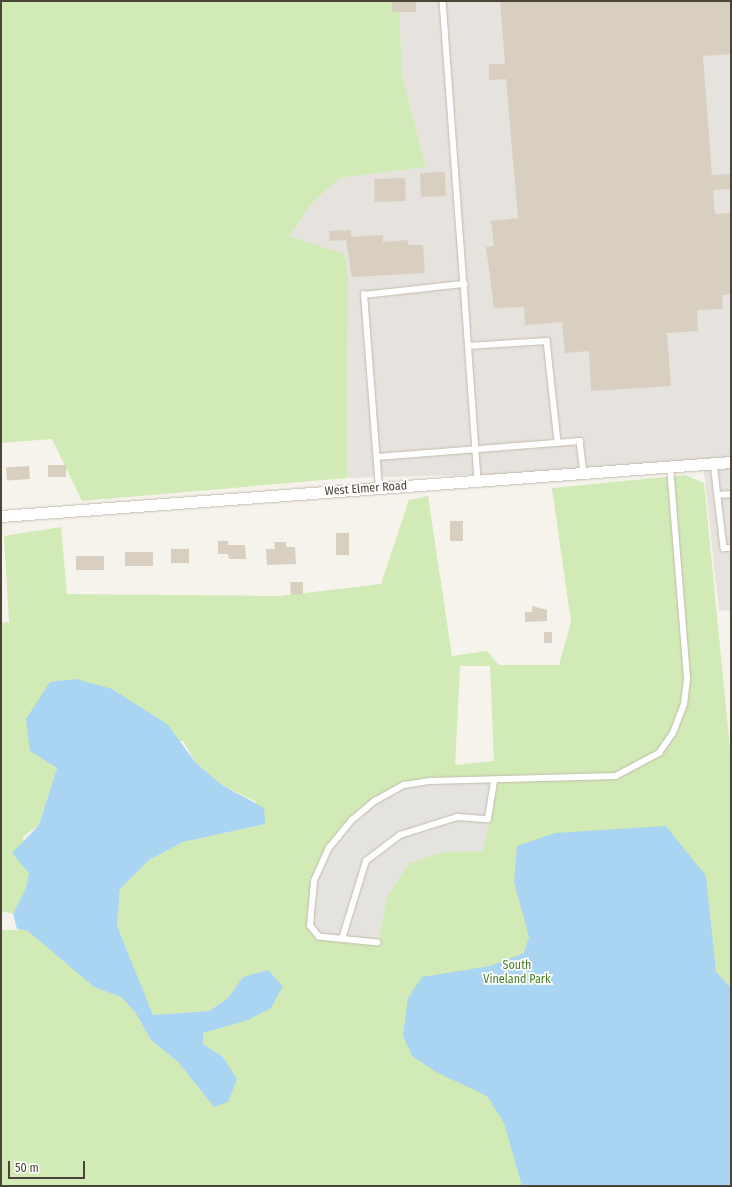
<!DOCTYPE html>
<html>
<head>
<meta charset="utf-8">
<style>
  body { margin:0 }
  #map { position:relative; width:732px; height:1187px; overflow:hidden; background:#f6f3ec; font-family:"Fira Sans Condensed",sans-serif }
  div>[style] { position:absolute }
  .industrial>* { inset:0; background:#e6e2dd }
  .green>* { inset:0; background:#d2eab5 }
  .parking>* { inset:0; background:#e5e3e0 }
  .water>* { inset:0; background:#a9d4f2 }
  .building>* { inset:0; background:#d8cfc1; transform-origin:0 0 }
  .roads { filter:drop-shadow(0 0 1px #c2bbae) drop-shadow(0 0 1px #c2bbae) }
  .lane>* { height:5.5px; margin:-2.75px; padding:0 2.75px; transform-origin:2.75px; border-radius:2.75px; background:#fff }
  .street>* { height:11px; margin:-5.5px; padding:0 5.5px; transform-origin:5.5px; border-radius:5.5px; background:#fff }
  span { translate:-50% -50%; white-space:nowrap; text-align:center; line-height:1.15; -webkit-text-stroke:3.5px #fff; paint-order:stroke }
  .street-label { font-size:12px; color:#4b4439 }
  .park-label { font-size:12px; color:#4a7f2a }
  .frame { position:absolute; inset:0; border:2px solid #4b4439; pointer-events:none }
  .scale { position:absolute; left:8px; top:1161px; width:77px; height:18px; box-sizing:border-box; border:2px solid #4b4439; border-top:0; padding-left:5px; font-size:12px; line-height:14px; white-space:nowrap; color:#4b4439; -webkit-text-stroke:3px #fff; paint-order:stroke }
</style>
</head>
<body>
<div id="map">
  <div class="industrial">
    <div style="clip-path:polygon(399px 1px,731px 1px,731px 610px,719px 611px,703px 462px,550px 473px,347px 478px,348px 274px,344px 255px,289px 236px,311px 204px,340px 178px,426px 167px,402px 75px)"></div>
  </div>
  <div class="green">
    <div style="clip-path:polygon(1px 1px,399px 1px,402px 75px,426px 167px,340px 178px,311px 204px,289px 236px,344px 254px,348px 274px,347px 478px,82px 501px,52px 439px,1px 443px)"></div>
    <div style="clip-path:polygon(evenodd,685px 475px,704px 483px,731px 759px,731px 1186px,1px 1186px,1px 930px,28px 930px,94px 987px,121px 997px,135px 1012px,151px 1040px,178px 1062px,214px 1107px,223px 1057px,203px 1044px,203px 1033px,248px 1020px,283px 986px,268px 970px,243px 977px,228px 998px,209px 1011px,153px 1015px,126px 954px,117px 926px,120px 889px,149px 860px,183px 842px,265px 824px,255px 801px,222px 785px,196px 763px,183px 741px,30px 751px,57px 768px,39px 825px,23px 837px,29px 873px,26px 888px,13px 914px,1px 911px,1px 623px,9px 622px,4px 536px,61px 527px,67px 594px,280px 596px,381px 584px,409px 500px,428px 496px,452px 656px,487px 651px,499px 665px,559px 665px,571px 622px,552px 488px,685px 475px,460px 666px,490px 666px,494px 761px,455px 765px,460px 666px)"></div>
  </div>
  <div class="parking">
    <div style="clip-path:polygon(430px 781px,499px 781px,483px 851px,443px 852px,409px 863px,387px 897px,378px 943px,319px 937px,310px 926px,314px 881px,329px 848px,352px 820px,375px 801px,404px 785px)"></div>
  </div>
  <div class="water">
    <div style="clip-path:polygon(76px 679px,112px 689px,167px 724px,196px 763px,222px 785px,264px 808px,265px 824px,183px 842px,149px 860px,120px 889px,117px 926px,153px 1015px,209px 1011px,228px 998px,243px 977px,268px 970px,283px 986px,271px 1008px,248px 1020px,203px 1033px,203px 1044px,223px 1057px,237px 1079px,228px 1102px,214px 1107px,178px 1062px,151px 1040px,135px 1012px,121px 997px,94px 987px,28px 931px,17px 929px,13px 914px,26px 888px,29px 873px,12px 853px,39px 825px,57px 768px,30px 751px,26px 719px,50px 682px)"></div>
    <div style="clip-path:polygon(666px 826px,706px 876px,716px 972px,731px 988px,731px 1186px,522px 1186px,504px 1123px,487px 1096px,438px 1073px,412px 1056px,403px 1036px,408px 998px,422px 977px,490px 966px,524px 953px,529px 937px,514px 882px,517px 846px,555px 833px)"></div>
  </div>
  <div class="building">
    <div style="left:392px;top:1px;width:24px;height:11px"></div>
    <div style="clip-path:polygon(500px 1px,731px 1px,731px 54px,703px 56px,712px 175px,731px 174px,731px 189px,713px 190px,715px 214px,731px 213px,731px 294px,722px 295px,723px 309px,697px 310px,698px 331px,667px 333px,671px 386px,591px 391px,589px 351px,565px 353px,562px 322px,525px 325px,524px 307px,494px 308px,486px 247px,494px 246px,491px 221px,518px 218px,506px 79px,489px 80px,489px 64px,505px 64px)"></div>
    <div style="left:445px;top:172px;width:24px;height:25px;rotate:88deg"></div>
    <div style="left:405px;top:178px;width:23px;height:31px;rotate:88deg"></div>
    <div style="clip-path:polygon(351px 230px,351px 237px,383px 235px,383px 242px,408px 240px,408px 245px,423px 245px,425px 273px,352px 277px,346px 240px,330px 241px,329px 231px)"></div>
    <div style="left:66px;top:465px;width:12px;height:18px;rotate:90deg"></div>
    <div style="left:29px;top:466px;width:13px;height:23px;rotate:86deg"></div>
    <div style="left:450px;top:521px;width:13px;height:20px"></div>
    <div style="left:336px;top:533px;width:13px;height:22px"></div>
    <div style="clip-path:polygon(218px 541px,228px 541px,228px 545px,245px 545px,246px 559px,229px 559px,228px 554px,218px 554px)"></div>
    <div style="clip-path:polygon(274px 542px,286px 542px,286px 547px,295px 547px,296px 564px,267px 565px,266px 549px,275px 549px)"></div>
    <div style="left:189px;top:549px;width:14px;height:18px;rotate:90deg"></div>
    <div style="left:153px;top:552px;width:14px;height:28px;rotate:90deg"></div>
    <div style="left:76px;top:556px;width:28px;height:14px"></div>
    <div style="clip-path:polygon(290px 582px,303px 582px,303px 594px,291px 595px)"></div>
    <div style="clip-path:polygon(532px 606px,547px 610px,547px 621px,525px 622px,525px 612px,532px 612px)"></div>
    <div style="left:552px;top:632px;width:11px;height:8px;rotate:90deg"></div>
  </div>
  <div class="roads">
    <div class="lane">
      <div style="left:443px;top:1px;width:284px;rotate:85.8deg"></div>
      <div style="left:468px;top:346px;width:79px;rotate:-3.6deg"></div>
      <div style="left:547px;top:341px;width:102px;rotate:83.8deg"></div>
      <div style="left:377px;top:457px;width:204px;rotate:-4.5deg"></div>
      <div style="left:580px;top:441px;width:31px;rotate:83deg"></div>
      <div style="left:714px;top:463px;width:86px;rotate:83.3deg"></div>
      <div style="left:724px;top:548px;width:7px"></div>
      <div style="left:379px;top:489px;width:195px;rotate:-94.4deg"></div>
      <div style="left:364px;top:295px;width:101px;rotate:-6.3deg"></div>
      <div style="left:464px;top:284px;width:196px;rotate:85.9deg"></div>
      <div style="left:718px;top:495px;width:13px;rotate:-4deg"></div>
      <div style="left:342px;top:939px;width:82px;rotate:-72.9deg"></div>
      <div style="left:366px;top:861px;width:43px;rotate:-37.4deg"></div>
      <div style="left:400px;top:835px;width:60px;rotate:-17.5deg"></div>
      <div style="left:457px;top:817px;width:31px;rotate:4deg"></div>
      <div style="left:488px;top:819px;width:38px;rotate:-81deg"></div>
      <div style="left:378px;top:943px;width:59px;rotate:-174.2deg"></div>
      <div style="left:319px;top:937px;width:14px;rotate:-129deg"></div>
      <div style="left:310px;top:926px;width:45px;rotate:-84.9deg"></div>
      <div style="left:314px;top:881px;width:36px;rotate:-66deg"></div>
      <div style="left:329px;top:848px;width:36px;rotate:-51deg"></div>
      <div style="left:352px;top:820px;width:30px;rotate:-40deg"></div>
      <div style="left:375px;top:801px;width:33px;rotate:-29deg"></div>
      <div style="left:404px;top:785px;width:26px;rotate:-9deg"></div>
      <div style="left:430px;top:781px;width:186px;rotate:-1.5deg"></div>
      <div style="left:616px;top:776px;width:49px;rotate:-28.1deg"></div>
      <div style="left:659px;top:753px;width:24px;rotate:-55deg"></div>
      <div style="left:673px;top:733px;width:31px;rotate:-69deg"></div>
      <div style="left:684px;top:704px;width:26px;rotate:-83deg"></div>
      <div style="left:687px;top:678px;width:213px;rotate:-94.6deg"></div>
    </div>
    <div class="street">
      <div style="left:1px;top:516px;width:732px;rotate:-4.23deg"></div>
    </div>
  </div>
  <div class="street-label">
    <span style="left:366px;top:489px;rotate:-4deg">West Elmer Road</span>
  </div>
  <div class="park-label">
    <span style="left:517px;top:973px">South<br>Vineland Park</span>
  </div>
  <div class="frame"></div>
  <div class="scale">50 m</div>
</div>
</body>
</html>
